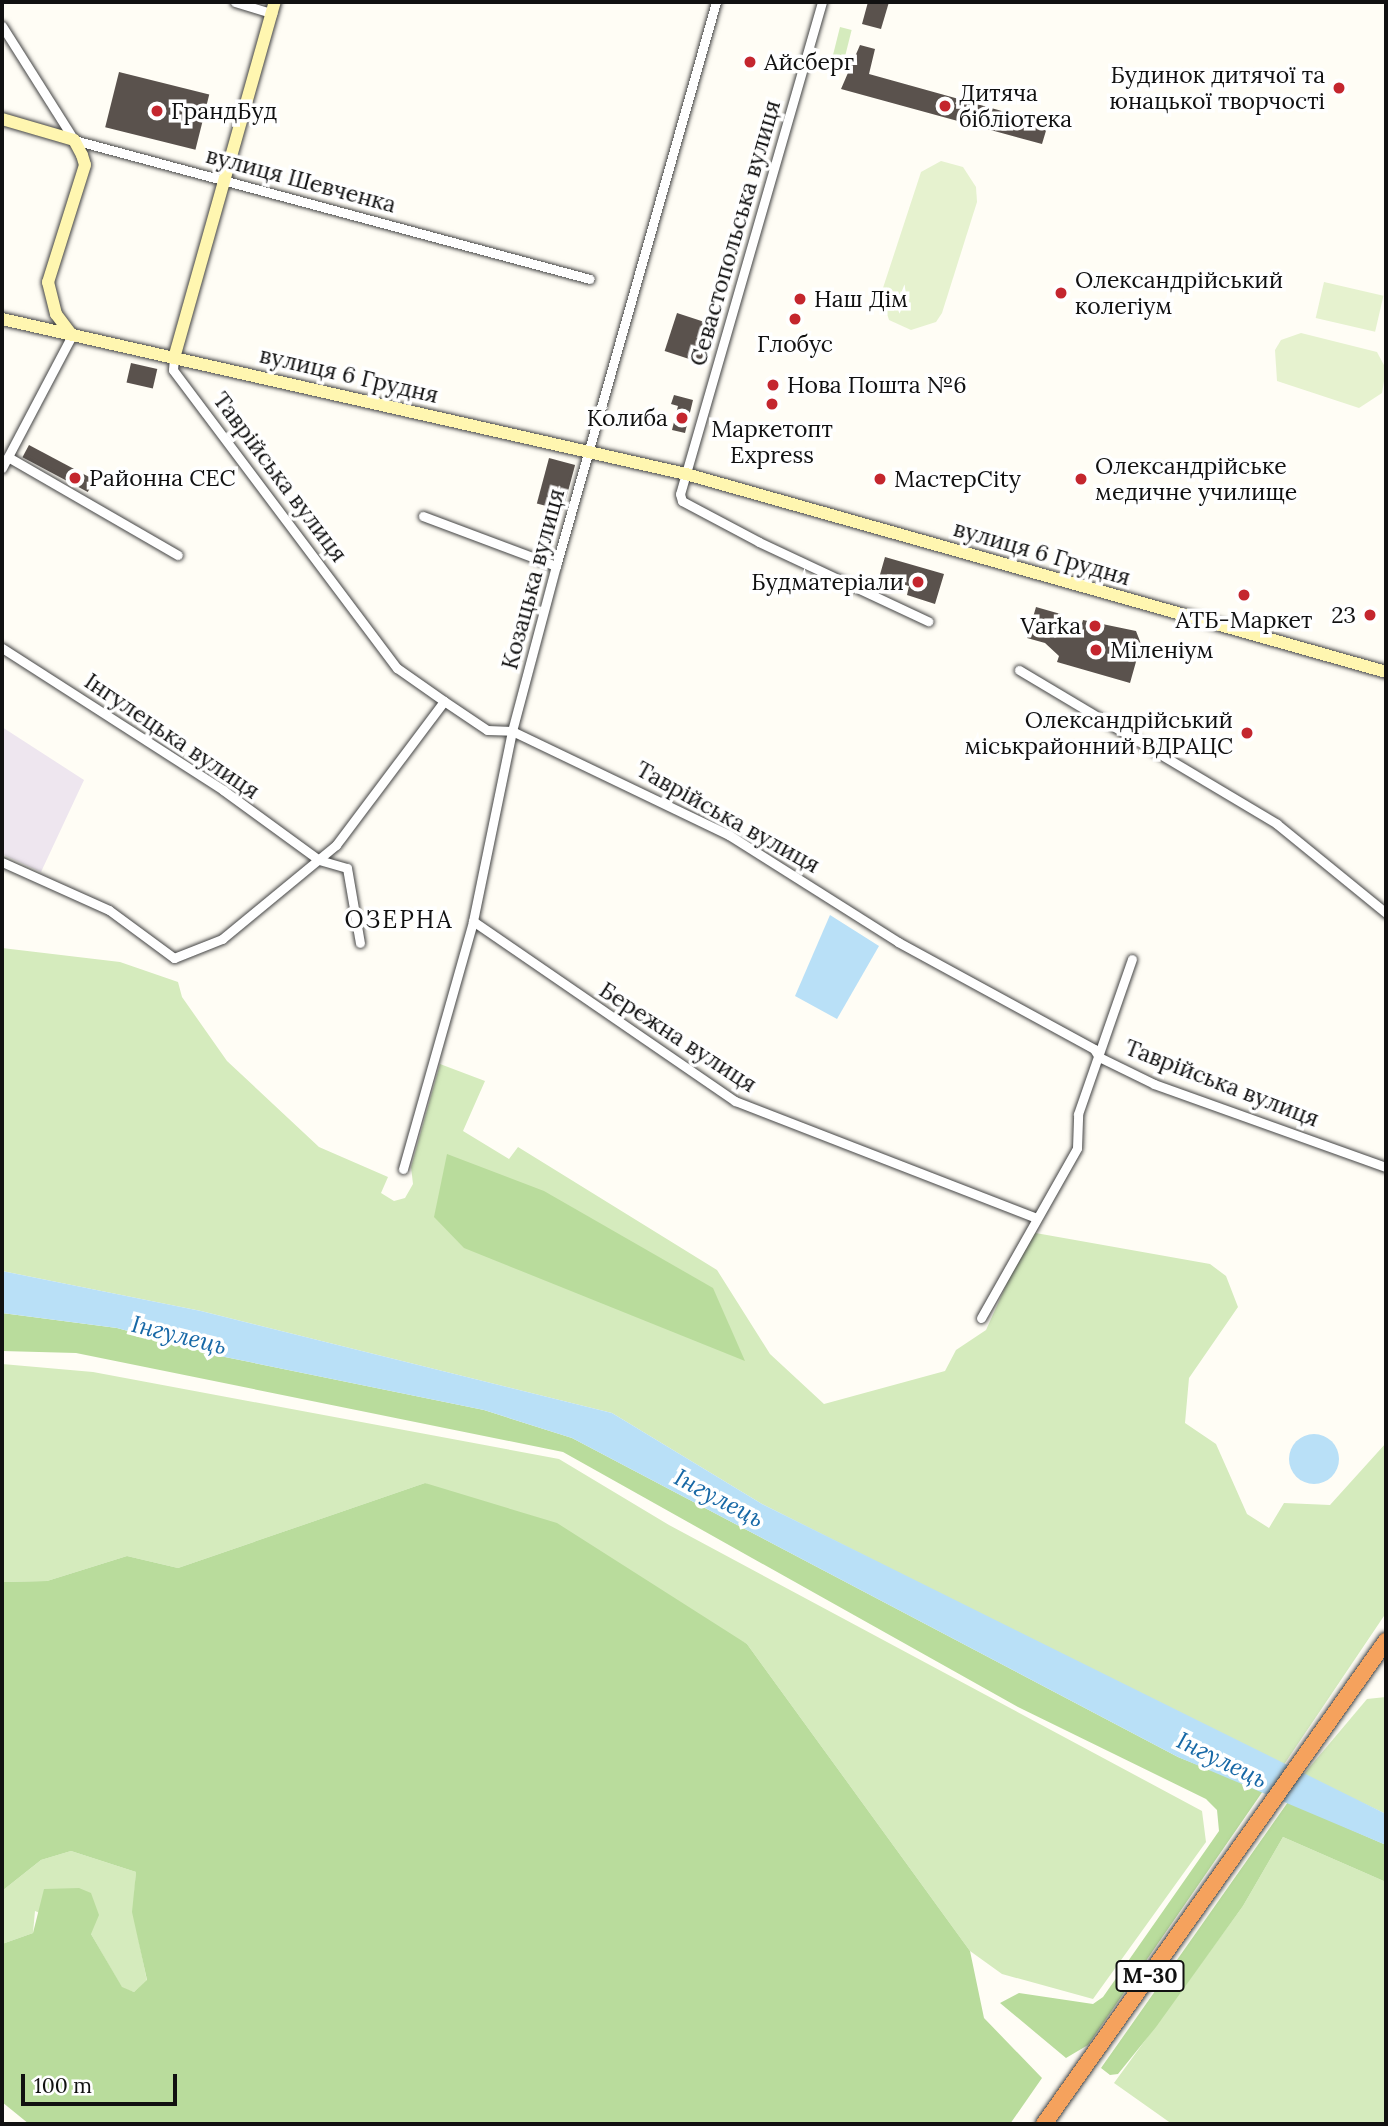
<!DOCTYPE html>
<html>
<head>
<meta charset="utf-8">
<style>
  body { margin:0 }
  #map { position:relative; width:1388px; height:2126px; overflow:hidden; background:#fffdf5; font-family:Lora,serif }
  div>[style] { position:absolute }
  .industrial>* { inset:0; background:#eee6ef }
  .green>* { inset:0; background:#d5ebbd; transform-origin:0 0 }
  .forest>* { inset:0; background:#b9dc9c }
  .pitch>* { inset:0; background:#e6f2cf; transform-origin:0 0 }
  .water>* { inset:0; background:#b9e0f7 }
  .round { border-radius:50% }
  .building>* { inset:0; background:#5a524d; transform-origin:0 0 }
  .roads { filter:drop-shadow(0 0 2px #444) drop-shadow(0 0 2px #444) }
  .street>* { height:9px; margin:-4.5px; padding:0 4.5px; transform-origin:4.5px; border-radius:4.5px; background:#fff }
  .secondary>* { height:12px; margin:-6px; padding:0 6px; transform-origin:6px; border-radius:6px; background:#fff6b0 }
  .highway>* { height:16px; margin:-8px; padding:0 8px; transform-origin:8px; border-radius:8px; background:#f5a25d }
  .dots>* { width:19px; height:19px; translate:-50% -50%; box-sizing:border-box; border:4px solid #fff; border-radius:50% }
  span { translate:-50% -50%; white-space:nowrap; text-align:center; line-height:1.15; -webkit-text-stroke:7px #fff; paint-order:stroke }
  .shield-label span { padding:2px 5px; background:#fff; border:2px solid; border-radius:5px; -webkit-text-stroke-width:0 }
  .shield-label { font-size:21px; color:#111; font-weight:700 }
  .poi-label { font-size:23px; color:#111 }
  .left { translate:0 -50%; text-align:left }
  .right { translate:-100% -50%; text-align:right }
  .street-label { font-size:23px; color:#111 }
  .neighbourhood-label { font-size:24px; color:#111; letter-spacing:2px }
  .water-label { font-size:24px; color:#1768a6; font-style:italic }
  .frame { position:absolute; inset:0; border:4px solid #111; pointer-events:none }
  .scale { position:absolute; left:21px; top:2074px; width:156px; height:32px; box-sizing:border-box; border:4px solid #111; border-top:0; padding-left:9px; font-size:21px; line-height:24px; white-space:nowrap; color:#111; -webkit-text-stroke:5px #fff; paint-order:stroke }
</style>
</head>
<body>
<div id="map">
  <div class="industrial">
    <div style="clip-path:polygon(2px 727px,84px 780px,41px 872px,2px 854px)"></div>
  </div>
  <div class="green">
    <div style="left:840px;top:27px;width:12px;height:40px;rotate:14deg"></div>
    <div style="clip-path:polygon(2px 948px,120px 962px,178px 982px,182px 997px,227px 1061px,319px 1147px,388px 1177px,381px 1193px,394px 1201px,405px 1198px,413px 1184px,411px 1167px,440px 1064px,485px 1081px,463px 1131px,509px 1159px,518px 1147px,717px 1270px,770px 1354px,824px 1404px,945px 1371px,956px 1350px,986px 1330px,1030px 1232px,1210px 1264px,1226px 1276px,1238px 1307px,1189px 1378px,1185px 1423px,1216px 1444px,1247px 1514px,1269px 1528px,1284px 1503px,1330px 1505px,1386px 1443px,1386px 1613px,1283px 1766px,762px 1504px,612px 1413px,201px 1311px,2px 1271px)"></div>
    <div style="clip-path:polygon(2px 1364px,93px 1372px,559px 1459px,669px 1525px,1202px 1811px,1206px 1842px,1093px 1999px,1002px 1974px,970px 1951px,747px 1644px,425px 1483px,178px 1568px,127px 1556px,47px 1581px,2px 1582px)"></div>
    <div style="clip-path:polygon(1386px 1697px,1386px 1814px,1303px 1775px,1367px 1699px)"></div>
    <div style="clip-path:polygon(1283px 1837px,1386px 1882px,1386px 2124px,1172px 2124px,1114px 2083px,1243px 1906px)"></div>
    <div style="clip-path:polygon(71px 1851px,136px 1872px,133px 1912px,147px 1981px,134px 1992px,122px 1988px,91px 1934px,35px 1911px,33px 1933px,2px 1944px,2px 1891px,41px 1860px)"></div>
  </div>
  <div class="forest">
    <div style="clip-path:polygon(447px 1154px,544px 1191px,713px 1288px,745px 1361px,464px 1248px,434px 1217px)"></div>
    <div style="clip-path:polygon(2px 1313px,117px 1328px,225px 1357px,484px 1410px,572px 1438px,1178px 1757px,1263px 1791px,1088px 2045px,1066px 2058px,1000px 2003px,1019px 1993px,1093px 2004px,1103px 1997px,1219px 1831px,1217px 1810px,1206px 1799px,1018px 1707px,563px 1452px,76px 1353px,2px 1351px)"></div>
    <div style="clip-path:polygon(425px 1483px,557px 1523px,747px 1644px,970px 1951px,984px 2018px,1042px 2078px,1010px 2124px,29px 2124px,2px 2102px,2px 1944px,33px 1933px,44px 1889px,79px 1888px,91px 1893px,99px 1915px,91px 1934px,122px 1987px,134px 1992px,147px 1980px,132px 1912px,136px 1872px,71px 1851px,41px 1860px,2px 1891px,2px 1582px,47px 1581px,127px 1556px,178px 1568px)"></div>
    <div style="clip-path:polygon(1288px 1802px,1386px 1845px,1386px 1882px,1283px 1837px,1243px 1906px,1156px 2027px,1118px 2074px,1110px 2075px,1101px 2068px)"></div>
  </div>
  <div class="pitch">
    <div style="clip-path:polygon(941px 161px,963px 167px,976px 187px,977px 202px,942px 313px,936px 322px,911px 330px,889px 320px,881px 294px,921px 172px)"></div>
    <div style="left:1324px;top:282px;width:61px;height:37px;rotate:13deg"></div>
    <div style="clip-path:polygon(1301px 333px,1377px 352px,1386px 369px,1382px 393px,1359px 408px,1277px 381px,1275px 350px,1281px 340px)"></div>
  </div>
  <div class="water">
    <div style="clip-path:polygon(830px 915px,879px 946px,837px 1019px,795px 996px)"></div>
    <div style="clip-path:polygon(2px 1271px,201px 1311px,612px 1413px,762px 1504px,1386px 1814px,1386px 1845px,1178px 1757px,572px 1438px,484px 1410px,225px 1357px,117px 1328px,2px 1313px)"></div>
    <div class="round" style="left:1289px;top:1434px;width:50px;height:50px"></div>
  </div>
  <div class="building">
    <div style="clip-path:polygon(868px 2px,889px 2px,881px 29px,862px 24px)"></div>
    <div style="clip-path:polygon(860px 45px,875px 49px,869px 74px,1048px 124px,1042px 144px,841px 89px)"></div>
    <div style="left:119px;top:72px;width:93px;height:57px;rotate:14deg"></div>
    <div style="left:677px;top:313px;width:41px;height:40px;rotate:18deg"></div>
    <div style="left:131px;top:363px;width:27px;height:20px;rotate:13deg"></div>
    <div style="clip-path:polygon(674px 395px,693px 400px,685px 433px,672px 430px,678px 406px,671px 404px)"></div>
    <div style="left:29px;top:445px;width:74px;height:14px;rotate:28deg"></div>
    <div style="left:549px;top:458px;width:27px;height:47px;rotate:15deg"></div>
    <div style="clip-path:polygon(885px 557px,944px 574px,935px 604px,907px 595px,909px 586px,879px 578px)"></div>
    <div style="clip-path:polygon(1036px 607px,1064px 615px,1062px 622px,1081px 627px,1083px 620px,1136px 631px,1141px 644px,1130px 683px,1057px 662px,1059px 656px,1045px 643px,1027px 638px)"></div>
  </div>
  <div class="roads">
    <div class="street">
      <div style="left:235px;top:2px;width:39px;rotate:17deg"></div>
      <div style="left:822px;top:2px;width:512px;rotate:106.1deg"></div>
      <div style="left:680px;top:494px;width:7px;rotate:74deg"></div>
      <div style="left:682px;top:501px;width:87px;rotate:28deg"></div>
      <div style="left:759px;top:542px;width:187px;rotate:25.1deg"></div>
      <div style="left:2px;top:26px;width:135px;rotate:57.7deg"></div>
      <div style="left:74px;top:140px;width:534px;rotate:15.08deg"></div>
      <div style="left:174px;top:358px;width:12px;rotate:95deg"></div>
      <div style="left:173px;top:370px;width:373px;rotate:53.1deg"></div>
      <div style="left:397px;top:668px;width:57px;rotate:35.1deg"></div>
      <div style="left:444px;top:701px;width:52px;rotate:34deg"></div>
      <div style="left:487px;top:730px;width:25px;rotate:2deg"></div>
      <div style="left:512px;top:731px;width:241px;rotate:25.6deg"></div>
      <div style="left:729px;top:835px;width:200px;rotate:32.3deg"></div>
      <div style="left:898px;top:942px;width:223px;rotate:28.6deg"></div>
      <div style="left:1094px;top:1049px;width:9px;rotate:58deg"></div>
      <div style="left:1099px;top:1057px;width:61px;rotate:26.1deg"></div>
      <div style="left:1154px;top:1084px;width:246px;rotate:19.7deg"></div>
      <div style="left:8px;top:457px;width:196px;rotate:30deg"></div>
      <div style="left:2px;top:468px;width:150px;rotate:-62.2deg"></div>
      <div style="left:423px;top:516px;width:142px;rotate:20.6deg"></div>
      <div style="left:2px;top:648px;width:263px;rotate:32.7deg"></div>
      <div style="left:223px;top:790px;width:119px;rotate:36.1deg"></div>
      <div style="left:319px;top:860px;width:29px;rotate:16deg"></div>
      <div style="left:347px;top:868px;width:76px;rotate:80.2deg"></div>
      <div style="left:1019px;top:670px;width:300px;rotate:30.8deg"></div>
      <div style="left:1277px;top:824px;width:141px;rotate:39.2deg"></div>
      <div style="left:2px;top:862px;width:117px;rotate:24.2deg"></div>
      <div style="left:109px;top:910px;width:81px;rotate:36.4deg"></div>
      <div style="left:174px;top:958px;width:52px;rotate:-21.6deg"></div>
      <div style="left:222px;top:939px;width:148px;rotate:-39.5deg"></div>
      <div style="left:336px;top:845px;width:180px;rotate:-53.1deg"></div>
      <div style="left:473px;top:921px;width:318px;rotate:34.5deg"></div>
      <div style="left:735px;top:1101px;width:321px;rotate:21.2deg"></div>
      <div style="left:403px;top:1169px;width:258px;rotate:-74.2deg"></div>
      <div style="left:473px;top:921px;width:194px;rotate:-78.4deg"></div>
      <div style="left:512px;top:731px;width:171px;rotate:-75.1deg"></div>
      <div style="left:556px;top:566px;width:586px;rotate:-74.16deg"></div>
      <div style="left:981px;top:1318px;width:195px;rotate:-60.5deg"></div>
      <div style="left:1077px;top:1148px;width:34px;rotate:-88deg"></div>
      <div style="left:1078px;top:1114px;width:164px;rotate:-70.8deg"></div>
    </div>
    <div class="secondary">
      <div style="left:2px;top:119px;width:75px;rotate:16.3deg"></div>
      <div style="left:74px;top:140px;width:17px;rotate:62deg"></div>
      <div style="left:82px;top:155px;width:10px;rotate:73deg"></div>
      <div style="left:85px;top:165px;width:123px;rotate:107.5deg"></div>
      <div style="left:48px;top:282px;width:33px;rotate:76deg"></div>
      <div style="left:56px;top:314px;width:26px;rotate:53deg"></div>
      <div style="left:2px;top:319px;width:701px;rotate:12.77deg"></div>
      <div style="left:686px;top:474px;width:727px;rotate:15.79deg"></div>
      <div style="left:174px;top:358px;width:370px;rotate:-74.2deg"></div>
    </div>
    <div class="highway">
      <div style="left:1044px;top:2124px;width:592px;rotate:-54.7deg"></div>
    </div>
  </div>
  <div class="dots">
    <div style="left:750px;top:62px;background:#c4262e"></div>
    <div style="left:1339px;top:88px;background:#c4262e"></div>
    <div style="left:945px;top:106px;background:#c4262e"></div>
    <div style="left:157px;top:111px;background:#c4262e"></div>
    <div style="left:1061px;top:293px;background:#c4262e"></div>
    <div style="left:800px;top:299px;background:#c4262e"></div>
    <div style="left:795px;top:319px;background:#c4262e"></div>
    <div style="left:773px;top:385px;background:#c4262e"></div>
    <div style="left:772px;top:404px;background:#c4262e"></div>
    <div style="left:682px;top:418px;background:#c4262e"></div>
    <div style="left:75px;top:478px;background:#c4262e"></div>
    <div style="left:880px;top:479px;background:#c4262e"></div>
    <div style="left:1081px;top:479px;background:#c4262e"></div>
    <div style="left:918px;top:582px;background:#c4262e"></div>
    <div style="left:1244px;top:595px;background:#c4262e"></div>
    <div style="left:1370px;top:615px;background:#c4262e"></div>
    <div style="left:1095px;top:626px;background:#c4262e"></div>
    <div style="left:1096px;top:650px;background:#c4262e"></div>
    <div style="left:1247px;top:733px;background:#c4262e"></div>
  </div>
  <div class="shield-label">
    <span style="left:1150px;top:1976px">М-30</span>
  </div>
  <div class="poi-label">
    <span class="left" style="left:764px;top:62px">Айсберг</span>
    <span class="right" style="left:1325px;top:88px">Будинок дитячої та<br>юнацької творчості</span>
    <span class="left" style="left:959px;top:106px">Дитяча<br>бібліотека</span>
    <span class="left" style="left:171px;top:111px">ГрандБуд</span>
    <span class="left" style="left:1075px;top:293px">Олександрійський<br>колегіум</span>
    <span class="left" style="left:814px;top:299px">Наш Дім</span>
    <span style="left:795px;top:344px">Глобус</span>
    <span class="left" style="left:787px;top:385px">Нова Пошта №6</span>
    <span class="right" style="left:668px;top:418px">Колиба</span>
    <span style="left:772px;top:442px">Маркетопт<br>Express</span>
    <span class="left" style="left:1095px;top:479px">Олександрійське<br>медичне училище</span>
    <span class="left" style="left:89px;top:478px">Районна СЕС</span>
    <span class="left" style="left:894px;top:479px">МастерCity</span>
    <span class="right" style="left:904px;top:582px">Будматеріали</span>
    <span class="right" style="left:1356px;top:615px">23</span>
    <span style="left:1244px;top:620px">АТБ-Маркет</span>
    <span class="right" style="left:1081px;top:626px">Varka</span>
    <span class="left" style="left:1110px;top:650px">Міленіум</span>
    <span class="right" style="left:1233px;top:733px">Олександрійський<br>міськрайонний ВДРАЦС</span>
  </div>
  <div class="street-label">
    <span style="left:301px;top:180px;rotate:15deg">вулиця Шевченка</span>
    <span style="left:735px;top:233px;rotate:-74deg">Севастопольська вулиця</span>
    <span style="left:349px;top:375px;rotate:13deg">вулиця 6 Грудня</span>
    <span style="left:280px;top:477px;rotate:53deg">Таврійська вулиця</span>
    <span style="left:1042px;top:553px;rotate:16deg">вулиця 6 Грудня</span>
    <span style="left:533px;top:579px;rotate:-75deg">Козацька вулиця</span>
    <span style="left:172px;top:736px;rotate:34deg">Інгулецька вулиця</span>
    <span style="left:728px;top:817px;rotate:29deg">Таврійська вулиця</span>
    <span style="left:678px;top:1037px;rotate:33deg">Бережна вулиця</span>
    <span style="left:1222px;top:1083px;rotate:21deg">Таврійська вулиця</span>
  </div>
  <div class="neighbourhood-label">
    <span style="left:399px;top:920px">ОЗЕРНА</span>
  </div>
  <div class="water-label">
    <span style="left:179px;top:1335px;rotate:14deg">Інгулець</span>
    <span style="left:719px;top:1498px;rotate:28deg">Інгулець</span>
    <span style="left:1222px;top:1760px;rotate:26deg">Інгулець</span>
  </div>
  <div class="frame"></div>
  <div class="scale">100 m</div>
</div>
</body>
</html>
